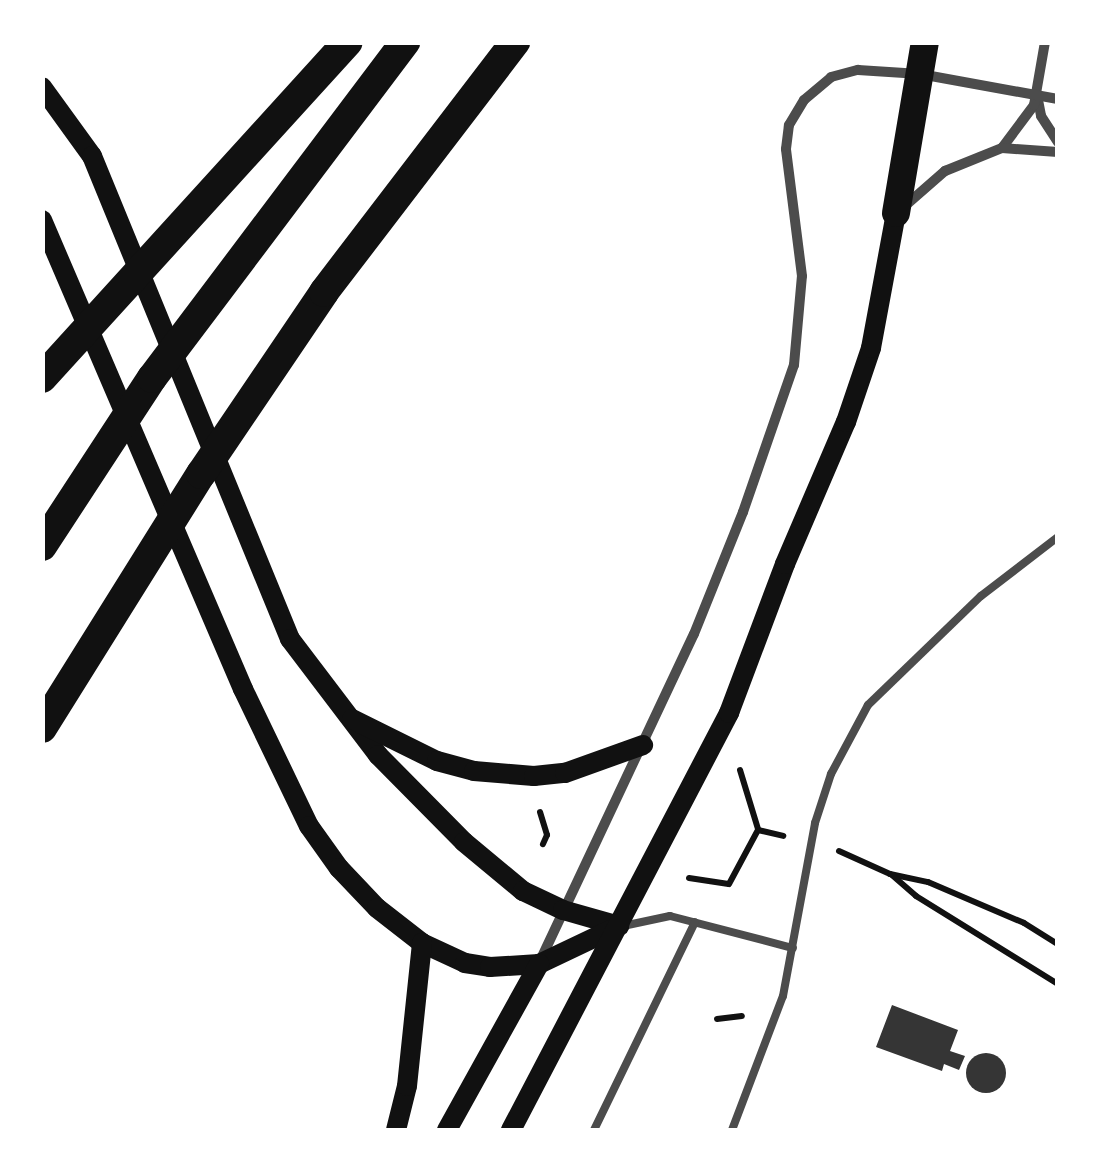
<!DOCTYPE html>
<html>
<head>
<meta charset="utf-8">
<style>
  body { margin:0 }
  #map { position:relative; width:1100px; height:1173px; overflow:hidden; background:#fff; font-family:"DejaVu Sans",sans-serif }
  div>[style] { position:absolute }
  .building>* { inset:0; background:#353535 }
  .round { border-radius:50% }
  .path>* { height:6px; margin:-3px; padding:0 3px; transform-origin:3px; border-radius:3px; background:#111 }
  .service>* { height:8px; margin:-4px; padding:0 4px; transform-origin:4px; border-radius:4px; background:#4c4c4c }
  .minor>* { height:10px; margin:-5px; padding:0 5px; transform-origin:5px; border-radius:5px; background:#4c4c4c }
  .secondary>* { height:20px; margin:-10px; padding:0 10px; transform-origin:10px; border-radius:10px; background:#111 }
  .trunk>* { height:28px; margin:-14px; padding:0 14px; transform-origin:14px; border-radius:14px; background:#111 }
  .motorway>* { height:30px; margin:-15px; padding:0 15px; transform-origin:15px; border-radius:15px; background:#111 }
  span { translate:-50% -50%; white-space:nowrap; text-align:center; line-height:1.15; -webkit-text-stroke:9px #fff; paint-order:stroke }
  .frame { position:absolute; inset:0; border:45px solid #fff; pointer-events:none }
</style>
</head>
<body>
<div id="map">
  <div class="building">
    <div style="clip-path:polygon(892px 1005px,958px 1030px,950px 1051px,965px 1056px,959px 1070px,944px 1064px,942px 1071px,876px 1047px)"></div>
    <div class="round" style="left:966px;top:1053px;width:40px;height:40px"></div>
  </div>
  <div class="path">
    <div style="left:740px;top:770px;width:62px;rotate:73deg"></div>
    <div style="left:540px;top:812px;width:24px;rotate:73deg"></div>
    <div style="left:547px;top:835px;width:10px;rotate:114deg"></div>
    <div style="left:839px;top:851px;width:56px;rotate:24.3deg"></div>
    <div style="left:890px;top:874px;width:39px;rotate:12deg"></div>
    <div style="left:928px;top:882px;width:104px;rotate:23.1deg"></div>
    <div style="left:1024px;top:923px;width:40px;rotate:32deg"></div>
    <div style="left:892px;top:875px;width:32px;rotate:41deg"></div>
    <div style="left:916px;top:896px;width:167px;rotate:31.8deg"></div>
    <div style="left:689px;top:878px;width:40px;rotate:8.5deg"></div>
    <div style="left:729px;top:884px;width:61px;rotate:-61.8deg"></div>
    <div style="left:758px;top:830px;width:26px;rotate:13deg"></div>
    <div style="left:717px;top:1019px;width:25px;rotate:-7deg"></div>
  </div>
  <div class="service">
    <div style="left:623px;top:926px;width:48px;rotate:-12deg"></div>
    <div style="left:670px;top:916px;width:127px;rotate:14.6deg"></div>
    <div style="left:594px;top:1130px;width:231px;rotate:-64.1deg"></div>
    <div style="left:732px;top:1130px;width:143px;rotate:-69.2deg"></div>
    <div style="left:783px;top:996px;width:176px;rotate:-79.5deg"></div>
    <div style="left:815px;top:823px;width:52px;rotate:-71.9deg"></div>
    <div style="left:831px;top:774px;width:78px;rotate:-61.8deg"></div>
    <div style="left:868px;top:705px;width:157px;rotate:-44deg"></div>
    <div style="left:981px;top:596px;width:97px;rotate:-37.5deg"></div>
  </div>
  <div class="minor">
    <div style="left:1038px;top:100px;width:16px;rotate:79deg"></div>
    <div style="left:1041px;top:116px;width:31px;rotate:57deg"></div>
    <div style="left:1002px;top:148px;width:54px;rotate:-53.3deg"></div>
    <div style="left:1034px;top:105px;width:64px;rotate:-80.1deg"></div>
    <div style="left:906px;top:205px;width:52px;rotate:-41.1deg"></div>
    <div style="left:945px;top:171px;width:61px;rotate:-22deg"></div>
    <div style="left:1002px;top:148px;width:56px;rotate:4.1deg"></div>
    <div style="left:540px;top:961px;width:361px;rotate:-64.8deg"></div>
    <div style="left:694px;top:634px;width:131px;rotate:-68.1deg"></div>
    <div style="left:743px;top:512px;width:156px;rotate:-70.9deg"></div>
    <div style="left:794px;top:365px;width:89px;rotate:-84.9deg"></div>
    <div style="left:802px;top:276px;width:128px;rotate:-97.2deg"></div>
    <div style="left:786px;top:149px;width:24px;rotate:-83deg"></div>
    <div style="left:789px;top:125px;width:29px;rotate:-59deg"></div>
    <div style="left:804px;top:100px;width:35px;rotate:-40deg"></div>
    <div style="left:831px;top:77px;width:28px;rotate:-15deg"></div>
    <div style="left:858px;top:70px;width:62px;rotate:3.7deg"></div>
    <div style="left:920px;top:74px;width:140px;rotate:10.3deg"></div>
  </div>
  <div class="secondary">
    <div style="left:42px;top:87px;width:85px;rotate:54.1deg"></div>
    <div style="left:92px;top:156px;width:522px;rotate:67.71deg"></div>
    <div style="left:290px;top:639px;width:146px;rotate:52.8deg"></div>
    <div style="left:378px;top:755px;width:122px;rotate:45.3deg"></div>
    <div style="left:464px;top:842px;width:77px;rotate:39.7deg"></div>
    <div style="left:523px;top:891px;width:44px;rotate:25.4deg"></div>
    <div style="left:563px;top:910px;width:58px;rotate:15.9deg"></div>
    <div style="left:42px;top:220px;width:510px;rotate:66.8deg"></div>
    <div style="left:243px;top:689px;width:152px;rotate:64.3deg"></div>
    <div style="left:309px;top:826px;width:52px;rotate:54.5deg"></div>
    <div style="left:339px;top:868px;width:55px;rotate:46.5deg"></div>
    <div style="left:377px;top:908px;width:57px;rotate:37.9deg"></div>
    <div style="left:422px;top:943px;width:47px;rotate:24.9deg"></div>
    <div style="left:465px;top:963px;width:25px;rotate:9deg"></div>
    <div style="left:490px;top:967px;width:49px;rotate:-3.5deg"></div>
    <div style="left:539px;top:964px;width:89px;rotate:-25.4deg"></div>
    <div style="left:352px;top:719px;width:95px;rotate:26.3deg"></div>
    <div style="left:437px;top:761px;width:38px;rotate:15deg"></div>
    <div style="left:474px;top:771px;width:60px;rotate:4.8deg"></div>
    <div style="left:534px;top:776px;width:31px;rotate:-6deg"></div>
    <div style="left:565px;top:773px;width:83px;rotate:-19.7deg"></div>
    <div style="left:396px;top:1130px;width:45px;rotate:-76deg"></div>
    <div style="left:407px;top:1086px;width:144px;rotate:-84deg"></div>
    <div style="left:447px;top:1130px;width:190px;rotate:-61deg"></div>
    <div style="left:511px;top:1130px;width:471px;rotate:-62.4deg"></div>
    <div style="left:729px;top:713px;width:159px;rotate:-69.4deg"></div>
    <div style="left:785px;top:564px;width:155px;rotate:-66.8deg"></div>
    <div style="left:846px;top:422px;width:78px;rotate:-71.3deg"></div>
    <div style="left:871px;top:348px;width:137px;rotate:-79.5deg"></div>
  </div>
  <div class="trunk">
    <div style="left:896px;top:213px;width:173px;rotate:-80.4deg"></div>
  </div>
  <div class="motorway">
    <div style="left:42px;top:378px;width:454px;rotate:-47.7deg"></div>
    <div style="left:42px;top:546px;width:201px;rotate:-56.8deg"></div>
    <div style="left:152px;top:378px;width:421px;rotate:-53deg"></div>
    <div style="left:42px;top:728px;width:300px;rotate:-58deg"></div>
    <div style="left:201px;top:474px;width:220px;rotate:-55.9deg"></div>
    <div style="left:324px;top:292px;width:315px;rotate:-52.6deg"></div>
  </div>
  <div class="frame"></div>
</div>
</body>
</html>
